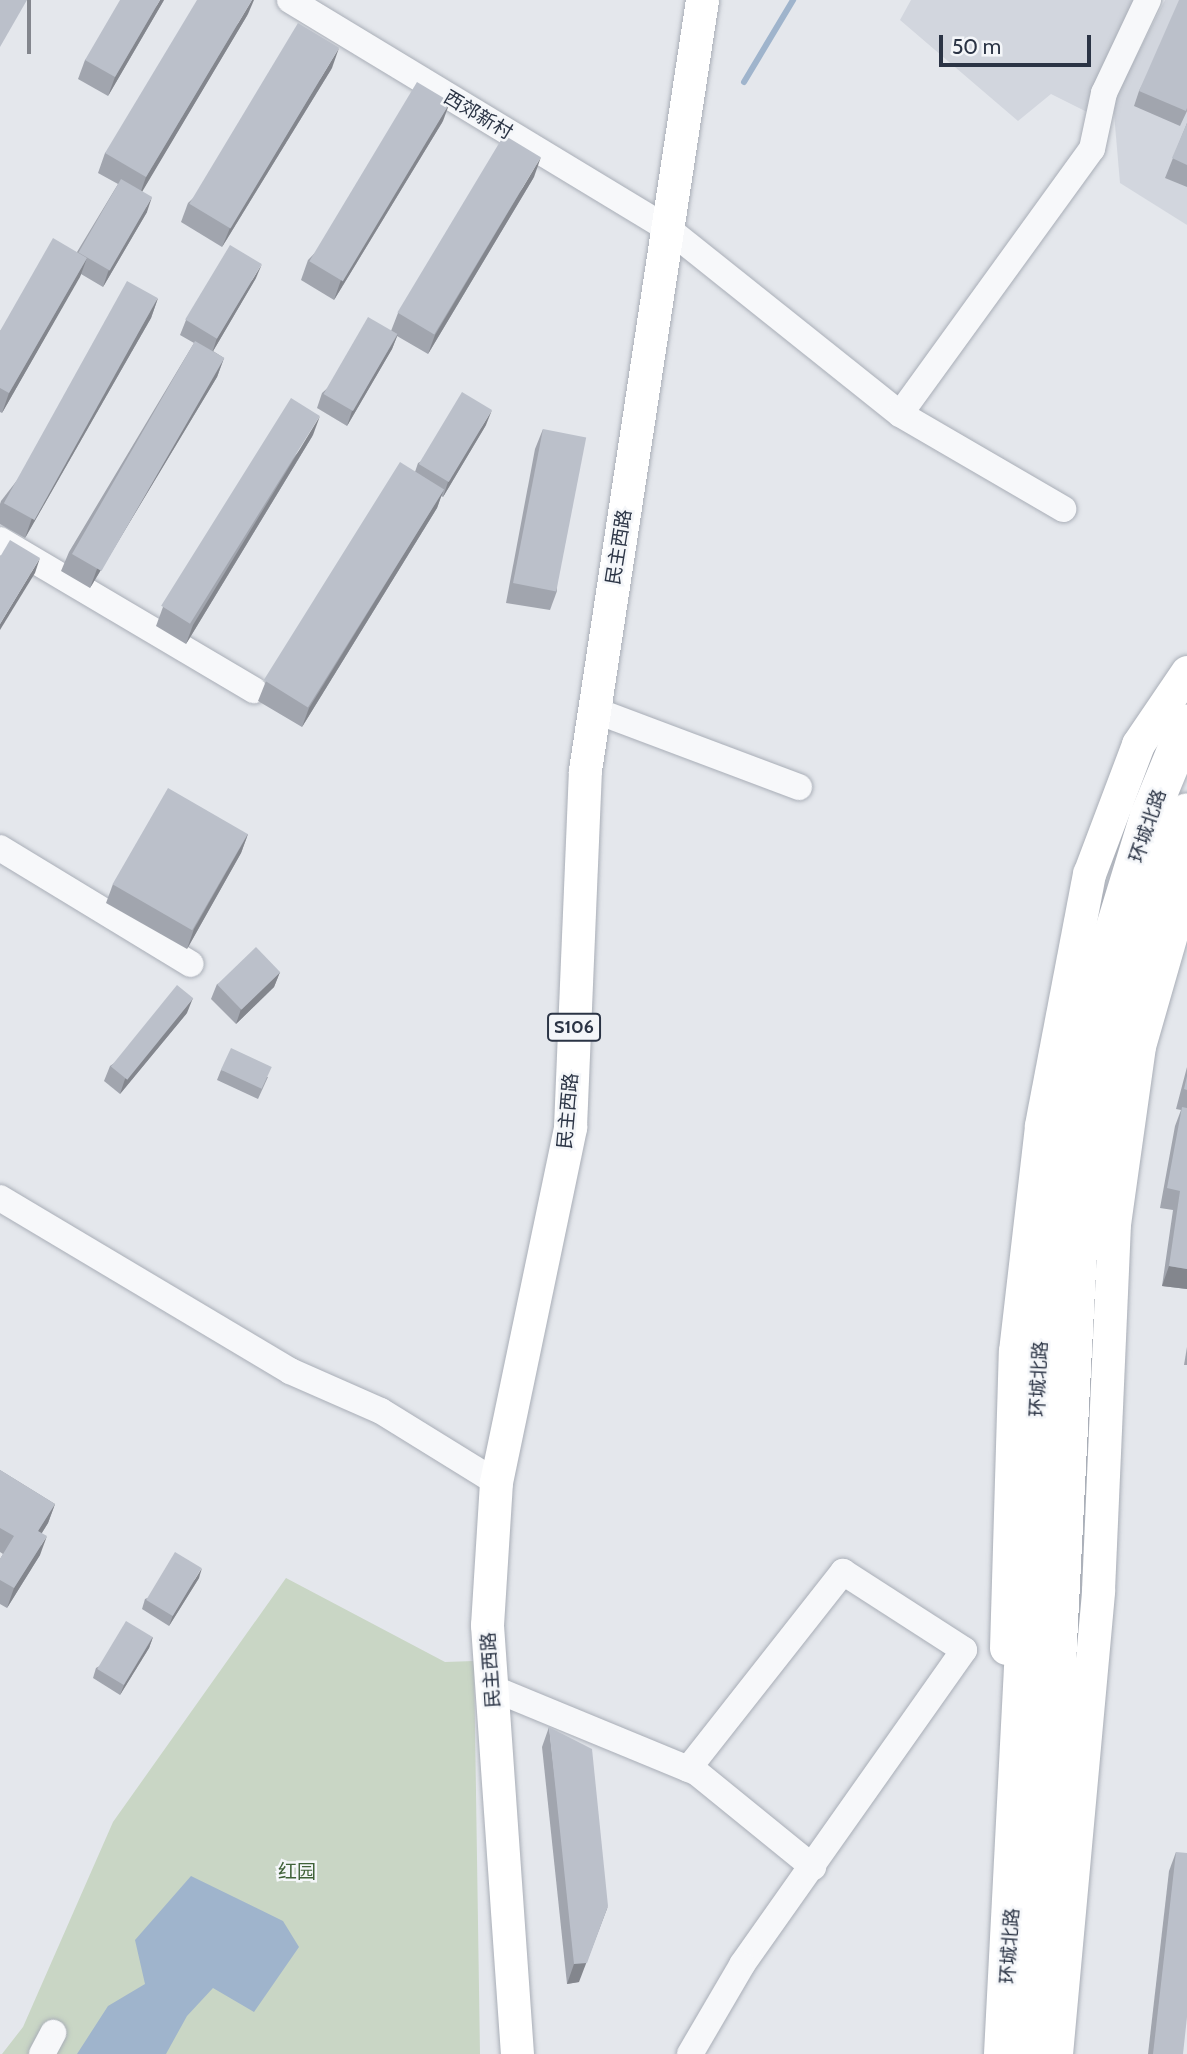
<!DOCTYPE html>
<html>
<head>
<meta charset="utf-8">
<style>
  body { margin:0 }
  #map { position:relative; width:1187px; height:2054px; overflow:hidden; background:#e4e7ec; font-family:Cabin,"Noto Sans SC",sans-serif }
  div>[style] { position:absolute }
  .built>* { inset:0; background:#d2d6de }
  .green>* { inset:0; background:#c9d6c5 }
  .water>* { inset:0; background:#9fb4cc }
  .stream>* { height:6px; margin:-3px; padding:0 3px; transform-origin:3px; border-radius:3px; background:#9fb4cc }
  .roads { filter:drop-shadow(0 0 2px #a9aeb7) drop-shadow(0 0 2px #a9aeb7) }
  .minor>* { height:26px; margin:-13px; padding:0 13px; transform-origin:13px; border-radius:13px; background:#f7f8fa }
  .major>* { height:33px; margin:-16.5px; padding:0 16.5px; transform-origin:16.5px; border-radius:16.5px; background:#fff }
  .highway>* { height:38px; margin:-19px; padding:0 19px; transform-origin:19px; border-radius:19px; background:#fff }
  .wall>* { inset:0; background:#a1a5ae }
  .shaded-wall>* { inset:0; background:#83868d; transform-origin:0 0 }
  .building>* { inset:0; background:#bbc0ca; transform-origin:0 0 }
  span { translate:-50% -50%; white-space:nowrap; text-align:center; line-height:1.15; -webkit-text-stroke:5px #f4f6f9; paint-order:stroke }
  .shield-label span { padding:2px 5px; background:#f4f6f9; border:2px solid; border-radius:5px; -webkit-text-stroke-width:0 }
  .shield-label { font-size:18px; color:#2b3445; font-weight:700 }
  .street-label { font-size:19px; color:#2b3445 }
  .park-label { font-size:19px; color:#3f6138 }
  .scale { position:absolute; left:939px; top:35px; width:152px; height:32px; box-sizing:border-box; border:4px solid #2b3445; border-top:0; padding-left:9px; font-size:21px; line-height:24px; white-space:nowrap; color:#2b3445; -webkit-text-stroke:5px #f4f6f9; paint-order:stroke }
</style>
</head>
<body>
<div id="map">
  <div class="built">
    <div style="clip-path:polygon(911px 0,1144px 0,1093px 115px,1051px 94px,1018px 121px,900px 20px)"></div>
    <div style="clip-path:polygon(1165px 0,1187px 0,1187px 225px,1120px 183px,1113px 102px)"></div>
  </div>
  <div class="green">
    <div style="clip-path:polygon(286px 1578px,445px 1662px,474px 1661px,480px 2054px,2px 2054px,23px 2027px,113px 1822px)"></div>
  </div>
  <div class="water">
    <div style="clip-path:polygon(191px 1876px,283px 1921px,299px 1947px,254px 2012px,213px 1988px,187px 2016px,166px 2054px,77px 2054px,108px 2006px,145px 1984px,135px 1940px)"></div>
  </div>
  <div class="stream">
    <div style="left:744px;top:82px;width:96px;rotate:-59.1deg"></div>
  </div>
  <div class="roads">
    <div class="minor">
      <div style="left:290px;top:0;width:441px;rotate:31.2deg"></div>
      <div style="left:667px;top:228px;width:298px;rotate:38.6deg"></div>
      <div style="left:900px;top:414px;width:189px;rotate:30.2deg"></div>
      <div style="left:900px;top:414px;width:327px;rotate:-54.1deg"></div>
      <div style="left:1092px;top:149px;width:57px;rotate:-77.9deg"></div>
      <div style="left:1104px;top:93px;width:103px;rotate:-64.7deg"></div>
      <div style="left:0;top:540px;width:295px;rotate:30.6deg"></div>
      <div style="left:594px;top:710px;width:219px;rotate:20.6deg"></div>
      <div style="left:0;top:848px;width:223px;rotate:31.3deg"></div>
      <div style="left:0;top:1198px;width:338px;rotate:30.8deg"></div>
      <div style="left:290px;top:1371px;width:99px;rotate:23.7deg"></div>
      <div style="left:381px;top:1411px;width:135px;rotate:31.7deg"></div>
      <div style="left:492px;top:1688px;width:221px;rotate:22.4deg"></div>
      <div style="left:696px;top:1772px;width:151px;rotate:39.1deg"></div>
      <div style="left:688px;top:1769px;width:251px;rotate:-51.8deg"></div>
      <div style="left:843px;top:1572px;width:144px;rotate:32.8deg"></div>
      <div style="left:964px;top:1650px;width:385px;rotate:125.2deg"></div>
      <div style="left:742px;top:1965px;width:103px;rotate:120.3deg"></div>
      <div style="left:42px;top:2054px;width:24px;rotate:-62deg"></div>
    </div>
    <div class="major">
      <div style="left:1006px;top:1648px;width:297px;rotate:-88.3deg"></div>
      <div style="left:1015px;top:1351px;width:227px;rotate:-83.4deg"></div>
      <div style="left:1041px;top:1125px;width:256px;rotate:-79.2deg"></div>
      <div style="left:1089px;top:874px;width:139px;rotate:-69.3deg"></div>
      <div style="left:1138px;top:744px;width:87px;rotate:-55.8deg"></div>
      <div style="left:517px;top:2054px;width:430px;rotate:-94deg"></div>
      <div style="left:487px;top:1625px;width:143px;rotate:-86.4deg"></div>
      <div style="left:496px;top:1482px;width:363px;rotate:-78.2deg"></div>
      <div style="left:570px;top:1127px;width:357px;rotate:-87.6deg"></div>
      <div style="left:585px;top:770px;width:779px;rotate:-81.36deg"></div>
      <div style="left:1056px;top:2054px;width:466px;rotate:-84.8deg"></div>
      <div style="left:1098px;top:1590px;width:366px;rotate:-87.5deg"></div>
      <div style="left:1114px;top:1224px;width:180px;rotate:-82deg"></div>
      <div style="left:1139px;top:1046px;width:174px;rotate:-74deg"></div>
    </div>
    <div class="highway">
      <div style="left:1003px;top:2054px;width:813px;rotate:-87.04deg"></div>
      <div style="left:1045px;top:1242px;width:234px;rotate:-79.2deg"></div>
      <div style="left:1089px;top:1012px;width:205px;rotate:-73deg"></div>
      <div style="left:1149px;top:816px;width:100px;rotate:-67.6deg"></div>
      <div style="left:1037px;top:2054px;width:804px;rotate:-87.08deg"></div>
      <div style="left:1078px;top:1251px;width:246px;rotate:-79deg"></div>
      <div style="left:1125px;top:1010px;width:207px;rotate:-72.6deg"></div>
    </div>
  </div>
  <div class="wall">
    <div style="clip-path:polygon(164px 0,108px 96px,78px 79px,85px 60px)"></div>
    <div style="clip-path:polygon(1187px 0,1187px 111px,1180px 126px,1134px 106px,1139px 91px)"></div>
    <div style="clip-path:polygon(248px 14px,142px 191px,147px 212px,103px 287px,81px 274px,2px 413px,0 412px,0 331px,77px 252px,118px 184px,98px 173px,105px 153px)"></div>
    <div style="clip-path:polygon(332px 68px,222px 247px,181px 222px,188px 203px)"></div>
    <div style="clip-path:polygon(443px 121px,334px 300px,301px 280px,308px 260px)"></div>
    <div style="clip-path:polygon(1187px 123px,1187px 187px,1165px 178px)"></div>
    <div style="clip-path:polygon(534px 177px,428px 354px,397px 336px,392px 349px,347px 426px,317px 408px,322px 393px,391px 331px,398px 313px)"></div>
    <div style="clip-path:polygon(256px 278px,213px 351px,224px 358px,217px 377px,90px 588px,61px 571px,69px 552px,194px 343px,180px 335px,186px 320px)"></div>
    <div style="clip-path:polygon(158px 298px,151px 318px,25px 538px,0 524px,0 504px,1px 501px)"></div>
    <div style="clip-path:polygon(486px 425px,443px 497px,441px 496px,437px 508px,302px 727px,258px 701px,266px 681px,415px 472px,418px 463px)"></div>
    <div style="clip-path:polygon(543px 429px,557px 591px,550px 610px,506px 603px,535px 449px)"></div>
    <div style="clip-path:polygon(313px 435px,186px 644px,156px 626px,163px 607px)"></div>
    <div style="clip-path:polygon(248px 834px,241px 853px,187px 949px,106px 903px,113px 884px)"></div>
    <div style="clip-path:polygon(280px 972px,274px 987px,236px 1024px,211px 999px,217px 984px)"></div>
    <div style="clip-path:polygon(187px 1013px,120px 1094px,104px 1081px,110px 1066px)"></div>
    <div style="clip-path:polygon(1187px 1067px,1187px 1289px,1162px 1286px,1173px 1210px,1160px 1208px,1175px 1126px,1181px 1110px,1176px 1109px)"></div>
    <div style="clip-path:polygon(221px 1070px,268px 1077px,258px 1099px,217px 1080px)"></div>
    <div style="clip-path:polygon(1187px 1347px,1187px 1365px,1184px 1365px)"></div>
    <div style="clip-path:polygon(0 1470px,55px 1504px,48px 1523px,42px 1533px,40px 1555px,7px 1608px,0 1604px,0 1559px,3px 1554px,0 1552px)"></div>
    <div style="clip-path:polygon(199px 1578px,169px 1626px,142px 1609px,145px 1599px)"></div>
    <div style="clip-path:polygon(153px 1637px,149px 1648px,120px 1695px,93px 1678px,96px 1668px)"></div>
    <div style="clip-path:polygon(549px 1727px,579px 1982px,567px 1984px,542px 1747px)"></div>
    <div style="clip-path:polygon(1176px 1852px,1183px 2054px,1148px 2054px,1169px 1871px)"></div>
  </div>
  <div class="shaded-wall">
    <div style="left:27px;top:0;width:4px;height:54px"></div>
    <div style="clip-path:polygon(160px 0,164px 0,108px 96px,115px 77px)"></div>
    <div style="clip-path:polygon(252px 0,254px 0,248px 14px,139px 197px,146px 177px)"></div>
    <div style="clip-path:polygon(339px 48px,332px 68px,222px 247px,230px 228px)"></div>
    <div style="clip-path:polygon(450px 102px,443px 121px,334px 300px,341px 280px)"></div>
    <div style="clip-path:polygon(541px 157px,534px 177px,428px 354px,435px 335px)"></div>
    <div style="clip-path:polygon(152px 197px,147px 212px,103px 287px,108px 272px)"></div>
    <div style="clip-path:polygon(87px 258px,80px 277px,2px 413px,9px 393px)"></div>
    <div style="clip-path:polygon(262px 264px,256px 278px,212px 353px,217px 338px)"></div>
    <div style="clip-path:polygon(158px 298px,151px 318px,25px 538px,32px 518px)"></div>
    <div style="clip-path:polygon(398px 334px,392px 349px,347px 426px,352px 411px)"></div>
    <div style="clip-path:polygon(224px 358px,217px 377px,90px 588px,97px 569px)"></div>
    <div style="clip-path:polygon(492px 410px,486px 425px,443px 497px,448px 482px)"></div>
    <div style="clip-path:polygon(320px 416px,313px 435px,186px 644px,193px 625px)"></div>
    <div style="clip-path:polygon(444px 489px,437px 508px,302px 727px,309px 708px)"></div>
    <div style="clip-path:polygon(40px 558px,35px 573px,0 630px,0 624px)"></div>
    <div style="clip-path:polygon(248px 834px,241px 853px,187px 949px,194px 929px)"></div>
    <div style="clip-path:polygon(280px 972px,274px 987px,236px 1024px,241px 1009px)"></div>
    <div style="clip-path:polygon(193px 998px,187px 1013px,120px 1094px,125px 1079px)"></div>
    <div style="clip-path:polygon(1169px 1266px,1187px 1269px,1187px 1289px,1162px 1286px)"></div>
    <div style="clip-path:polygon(55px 1504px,48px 1523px,31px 1550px,38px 1531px)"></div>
    <div style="clip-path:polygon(47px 1536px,40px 1555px,7px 1608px,14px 1588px)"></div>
    <div style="clip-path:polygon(202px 1568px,199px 1578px,169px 1626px,173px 1615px)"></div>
    <div style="clip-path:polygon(153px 1637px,149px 1648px,120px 1695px,124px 1685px)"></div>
    <div style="clip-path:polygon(608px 1906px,579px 1982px,567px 1984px,574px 1964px)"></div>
  </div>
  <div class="building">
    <div style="clip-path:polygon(0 0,27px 0,0 47px)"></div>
    <div style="clip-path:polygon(120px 0,160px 0,115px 77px,85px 60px)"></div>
    <div style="clip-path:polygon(197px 0,252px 0,146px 177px,105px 153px)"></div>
    <div style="clip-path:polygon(1179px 0,1187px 0,1187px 108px,1186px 111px,1139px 91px)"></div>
    <div style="left:298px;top:23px;width:48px;height:211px;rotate:31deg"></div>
    <div style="left:417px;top:82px;width:39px;height:209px;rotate:31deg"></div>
    <div style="clip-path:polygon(1187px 123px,1187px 165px,1172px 158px)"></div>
    <div style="left:504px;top:135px;width:43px;height:207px;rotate:31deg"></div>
    <div style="left:121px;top:179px;width:36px;height:85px;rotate:30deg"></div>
    <div style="clip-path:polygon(53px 238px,87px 258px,9px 393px,0 388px,0 331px)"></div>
    <div style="left:230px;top:245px;width:37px;height:87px;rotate:31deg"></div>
    <div style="left:127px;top:281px;width:35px;height:254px;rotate:29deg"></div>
    <div style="left:368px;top:317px;width:34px;height:89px;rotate:30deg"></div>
    <div style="left:195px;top:341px;width:34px;height:246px;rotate:30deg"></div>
    <div style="left:462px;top:392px;width:35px;height:84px;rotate:31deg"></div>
    <div style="left:291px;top:398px;width:34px;height:245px;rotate:32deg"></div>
    <div style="left:543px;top:429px;width:44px;height:157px;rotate:11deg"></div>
    <div style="left:400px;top:462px;width:52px;height:257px;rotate:32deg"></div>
    <div style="clip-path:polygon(10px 540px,40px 558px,0 624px,0 557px)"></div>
    <div style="left:168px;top:788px;width:92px;height:111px;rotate:30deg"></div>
    <div style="left:256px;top:947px;width:35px;height:54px;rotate:46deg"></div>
    <div style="left:177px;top:985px;width:21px;height:105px;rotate:39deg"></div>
    <div style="left:231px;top:1048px;width:45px;height:24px;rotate:25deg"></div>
    <div style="clip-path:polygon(1187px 1076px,1187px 1090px,1184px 1089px)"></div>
    <div style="clip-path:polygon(1182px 1107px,1187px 1108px,1187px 1269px,1169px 1266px,1180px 1191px,1167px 1188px)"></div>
    <div style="clip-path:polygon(0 1470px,55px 1504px,38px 1531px,47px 1536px,14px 1588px,0 1580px,0 1559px,14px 1536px,0 1528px)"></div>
    <div style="left:175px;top:1552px;width:31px;height:56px;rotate:31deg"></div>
    <div style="left:126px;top:1621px;width:31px;height:56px;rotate:31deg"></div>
    <div style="clip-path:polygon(549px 1727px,592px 1749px,608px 1906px,587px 1963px,574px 1964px)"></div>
    <div style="clip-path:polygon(1176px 1852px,1187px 1853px,1187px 2017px,1183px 2054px,1153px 2054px)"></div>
  </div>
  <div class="shield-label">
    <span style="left:574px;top:1027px">S106</span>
  </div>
  <div class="street-label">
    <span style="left:478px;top:115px;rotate:31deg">西郊新村</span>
    <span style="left:619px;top:547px;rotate:-81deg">民主西路</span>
    <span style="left:1148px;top:826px;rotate:-71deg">环城北路</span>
    <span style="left:568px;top:1111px;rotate:-85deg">民主西路</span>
    <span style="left:1039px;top:1379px;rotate:-87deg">环城北路</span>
    <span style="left:491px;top:1670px;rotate:-94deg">民主西路</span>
    <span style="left:1010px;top:1946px;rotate:-86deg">环城北路</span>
  </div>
  <div class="park-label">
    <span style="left:297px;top:1872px">红园</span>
  </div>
  <div class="scale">50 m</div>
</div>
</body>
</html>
